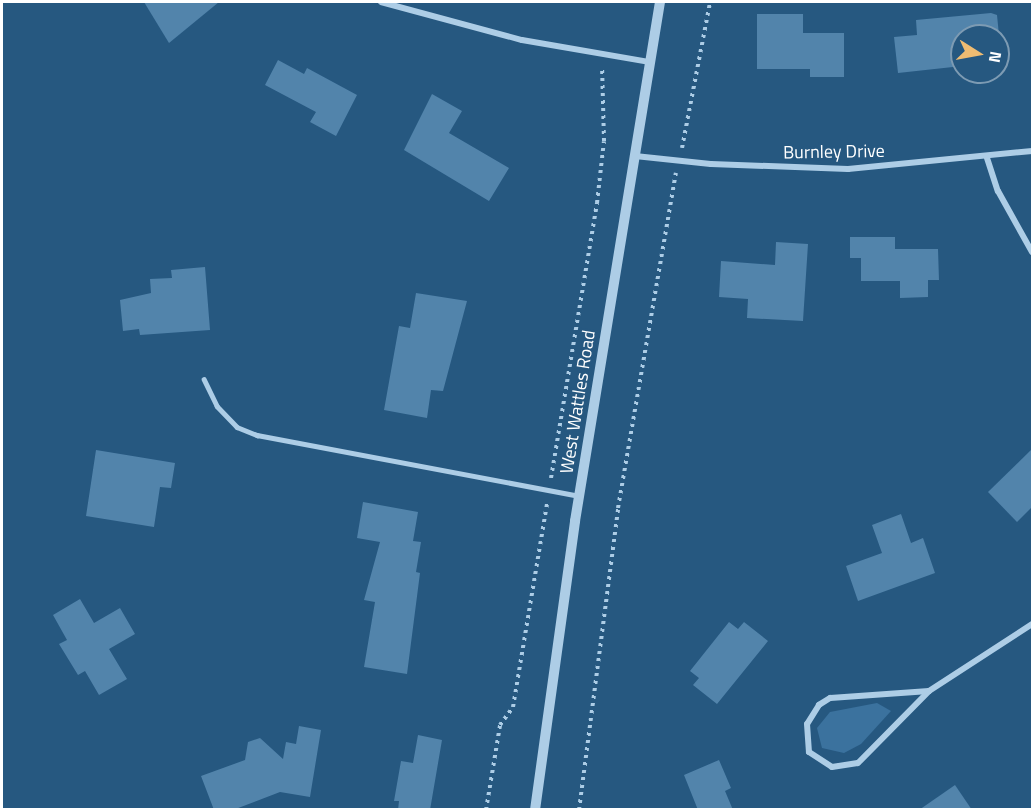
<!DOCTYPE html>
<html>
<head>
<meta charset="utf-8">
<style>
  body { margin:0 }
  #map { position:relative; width:1034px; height:811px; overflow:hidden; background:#265880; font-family:"Titillium Web",sans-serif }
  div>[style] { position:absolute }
  .green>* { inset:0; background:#3b729e }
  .building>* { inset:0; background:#5284ab }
  .path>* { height:4px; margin-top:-2px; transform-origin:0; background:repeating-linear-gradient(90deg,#adcde6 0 3px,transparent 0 7.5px) }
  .service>* { height:4.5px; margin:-2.25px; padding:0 2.25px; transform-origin:2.25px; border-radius:2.25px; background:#adcde6 }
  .minor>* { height:6px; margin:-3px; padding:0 3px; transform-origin:3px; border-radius:3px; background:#adcde6 }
  .tertiary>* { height:10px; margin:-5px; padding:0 5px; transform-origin:5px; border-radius:5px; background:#adcde6 }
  span { translate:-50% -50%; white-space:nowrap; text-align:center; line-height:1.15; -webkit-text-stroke:4.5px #265880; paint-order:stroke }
  .street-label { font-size:18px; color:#fff }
  .frame { position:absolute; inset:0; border:3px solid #fff; pointer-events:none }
  .north { position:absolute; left:950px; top:24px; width:60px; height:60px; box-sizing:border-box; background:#265880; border:2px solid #7d9bb3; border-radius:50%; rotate:101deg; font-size:16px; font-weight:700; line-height:24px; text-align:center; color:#fff }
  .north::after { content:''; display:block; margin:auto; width:21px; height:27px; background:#efbc72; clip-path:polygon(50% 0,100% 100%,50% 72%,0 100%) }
</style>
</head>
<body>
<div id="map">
  <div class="green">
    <div style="clip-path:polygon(877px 703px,891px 711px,861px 744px,844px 753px,822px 748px,817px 728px,830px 712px)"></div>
  </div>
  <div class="building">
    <div style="clip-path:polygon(144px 2px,219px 2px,169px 43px)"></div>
    <div style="clip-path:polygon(991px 13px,997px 15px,1000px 45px,998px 36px,962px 36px,962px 66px,898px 73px,894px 37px,917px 35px,916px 20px)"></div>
    <div style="clip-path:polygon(757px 14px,803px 14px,803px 33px,844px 33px,844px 77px,810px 77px,810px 69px,757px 69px)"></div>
    <div style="clip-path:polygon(278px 60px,304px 74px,307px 68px,357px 95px,336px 136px,310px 122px,316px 112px,265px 85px)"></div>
    <div style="clip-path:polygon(432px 94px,462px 111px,449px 133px,509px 168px,489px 201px,404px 150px)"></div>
    <div style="clip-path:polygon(850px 237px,895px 237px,895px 249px,938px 249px,939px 280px,928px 280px,928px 297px,900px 298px,900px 281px,861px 281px,861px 258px,850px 258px)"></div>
    <div style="clip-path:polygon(776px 242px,808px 244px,803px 321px,747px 318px,748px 299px,719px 297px,721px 261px,775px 265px)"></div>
    <div style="clip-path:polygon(205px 267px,210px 330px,140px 335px,139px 329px,123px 331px,120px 300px,151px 293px,150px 279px,172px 278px,171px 270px)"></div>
    <div style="clip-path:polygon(416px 293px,467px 301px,443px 391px,431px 390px,427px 418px,384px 410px,399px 326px,410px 328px)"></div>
    <div style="clip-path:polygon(1032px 449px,1032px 507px,1017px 522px,988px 492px)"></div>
    <div style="clip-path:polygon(96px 450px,175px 463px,171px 488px,160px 487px,154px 527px,86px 516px)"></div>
    <div style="clip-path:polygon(363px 502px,418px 512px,413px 541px,421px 542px,416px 572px,420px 573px,407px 674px,364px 667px,375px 602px,364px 600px,380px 542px,357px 538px)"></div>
    <div style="clip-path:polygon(901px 514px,911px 543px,923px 538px,935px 573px,858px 601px,846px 566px,882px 553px,872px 525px)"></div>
    <div style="clip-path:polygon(80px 599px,94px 623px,120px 608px,135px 634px,109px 649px,127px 679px,99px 695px,85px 671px,78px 675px,59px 644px,67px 640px,53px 615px)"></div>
    <div style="clip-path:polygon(729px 622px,738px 629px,744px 622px,768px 641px,717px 704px,693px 685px,699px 678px,690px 671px)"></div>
    <div style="clip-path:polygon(299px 726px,321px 730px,310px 797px,280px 792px,233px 810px,214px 810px,201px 776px,245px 760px,248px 742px,260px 738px,283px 759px,286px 742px,296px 744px)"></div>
    <div style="clip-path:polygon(418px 735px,442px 740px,430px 810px,398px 810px,399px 801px,394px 801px,401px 761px,413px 763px)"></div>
    <div style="clip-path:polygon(719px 760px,731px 788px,725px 791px,733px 810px,698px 810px,684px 775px)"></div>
    <div style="clip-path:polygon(955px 785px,972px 810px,919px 810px)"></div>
  </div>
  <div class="path">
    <div style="left:682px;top:148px;width:149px;rotate:-79.1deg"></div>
    <div style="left:551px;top:478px;width:279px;rotate:-80.5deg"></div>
    <div style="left:597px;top:203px;width:62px;rotate:-83.6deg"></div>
    <div style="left:604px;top:141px;width:74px;rotate:-91.5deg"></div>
    <div style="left:486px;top:810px;width:86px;rotate:-80.6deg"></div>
    <div style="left:500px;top:725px;width:22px;rotate:-54deg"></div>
    <div style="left:513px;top:707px;width:207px;rotate:-80.5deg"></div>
    <div style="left:579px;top:810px;width:305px;rotate:-82.6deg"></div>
    <div style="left:618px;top:508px;width:340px;rotate:-80.2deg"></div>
  </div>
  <div class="service">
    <div style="left:204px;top:379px;width:30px;rotate:64deg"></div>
    <div style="left:217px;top:406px;width:29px;rotate:46deg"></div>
    <div style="left:237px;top:427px;width:22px;rotate:22deg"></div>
    <div style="left:257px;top:435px;width:328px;rotate:10.7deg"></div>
  </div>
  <div class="minor">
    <div style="left:381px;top:2px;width:146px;rotate:15.1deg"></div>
    <div style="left:522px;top:40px;width:130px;rotate:9.8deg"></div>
    <div style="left:635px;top:156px;width:76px;rotate:6deg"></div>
    <div style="left:711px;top:164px;width:137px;rotate:2.1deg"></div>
    <div style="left:848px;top:169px;width:185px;rotate:-5.6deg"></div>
    <div style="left:987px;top:158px;width:35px;rotate:72deg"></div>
    <div style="left:998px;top:191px;width:70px;rotate:60.9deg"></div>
    <div style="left:929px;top:691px;width:99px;rotate:176deg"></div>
    <div style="left:830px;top:698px;width:13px;rotate:148deg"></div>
    <div style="left:819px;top:705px;width:22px;rotate:122deg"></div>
    <div style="left:807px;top:724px;width:28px;rotate:86deg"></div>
    <div style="left:809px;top:752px;width:27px;rotate:33deg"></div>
    <div style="left:832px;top:767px;width:26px;rotate:-9deg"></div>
    <div style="left:858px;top:763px;width:101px;rotate:-45.4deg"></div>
    <div style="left:929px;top:691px;width:123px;rotate:-33deg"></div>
  </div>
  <div class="tertiary">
    <div style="left:535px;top:810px;width:292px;rotate:-82.1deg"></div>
    <div style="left:575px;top:521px;width:526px;rotate:-80.7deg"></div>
  </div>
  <div class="street-label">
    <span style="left:834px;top:152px;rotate:-1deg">Burnley Drive</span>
    <span style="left:578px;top:402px;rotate:-81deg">West Wattles Road</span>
  </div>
  <div class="frame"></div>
  <div class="north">N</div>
</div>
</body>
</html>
